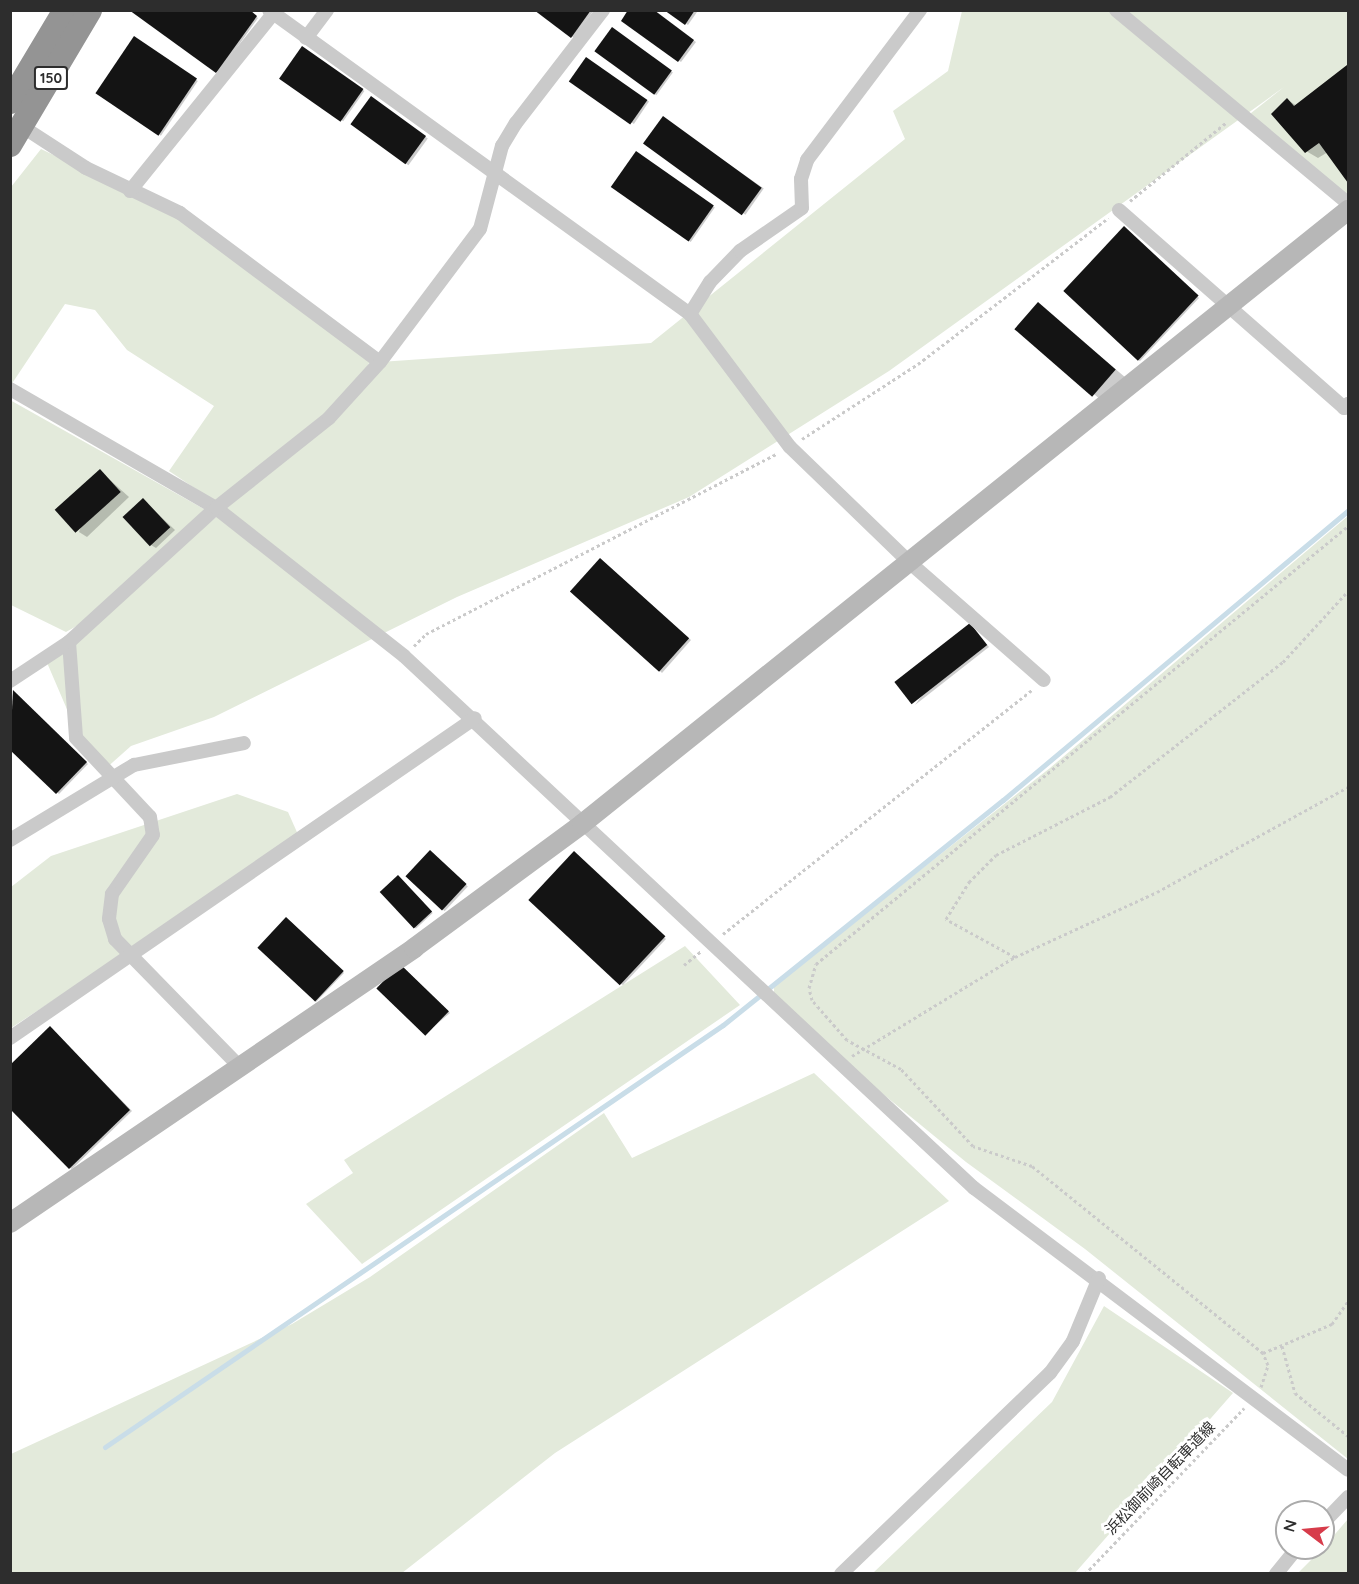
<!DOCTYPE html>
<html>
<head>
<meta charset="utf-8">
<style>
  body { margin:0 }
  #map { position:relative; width:1359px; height:1584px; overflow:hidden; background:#fff; font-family:Quicksand,"Noto Sans JP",sans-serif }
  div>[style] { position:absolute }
  .green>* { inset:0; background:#e3eadb }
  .shadow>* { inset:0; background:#0003; transform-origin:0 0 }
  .stream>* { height:5px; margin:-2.5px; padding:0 2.5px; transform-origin:2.5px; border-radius:2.5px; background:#c9dde8 }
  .building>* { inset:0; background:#141414; transform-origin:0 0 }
  .path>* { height:3px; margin-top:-1.5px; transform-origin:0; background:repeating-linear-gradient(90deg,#cacaca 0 3px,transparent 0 6px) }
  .street>* { height:14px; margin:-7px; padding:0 7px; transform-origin:7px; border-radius:7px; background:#cacaca }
  .secondary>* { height:20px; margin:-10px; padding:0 10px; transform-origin:10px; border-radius:10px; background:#b7b7b7 }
  .highway>* { height:24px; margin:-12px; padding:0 12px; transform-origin:12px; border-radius:12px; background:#949494 }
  span { translate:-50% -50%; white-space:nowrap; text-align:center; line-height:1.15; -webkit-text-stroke:6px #fff; paint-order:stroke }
  .shield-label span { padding:2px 4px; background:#fff; border:2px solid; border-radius:4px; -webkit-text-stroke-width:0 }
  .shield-label { font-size:14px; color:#2d2d2d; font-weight:700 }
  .street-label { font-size:15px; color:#2d2d2d }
  .frame { position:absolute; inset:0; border:12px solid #2d2d2d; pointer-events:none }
  .north { position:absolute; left:1275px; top:1500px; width:60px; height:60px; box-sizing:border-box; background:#fff; border:2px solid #ababab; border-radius:50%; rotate:286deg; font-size:16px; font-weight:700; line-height:24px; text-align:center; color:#2d2d2d }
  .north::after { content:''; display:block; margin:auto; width:21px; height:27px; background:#d73c4b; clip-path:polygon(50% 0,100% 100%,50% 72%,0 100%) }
</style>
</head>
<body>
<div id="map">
  <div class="green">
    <div style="clip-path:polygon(962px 11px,1348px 11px,1348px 200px,1246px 117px,1284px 87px,889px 371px,689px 497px,457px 597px,214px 717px,131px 746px,104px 770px,84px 749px,45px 658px,226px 509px,169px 471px,214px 406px,127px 350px,95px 310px,65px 304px,11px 385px,11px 187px,41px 149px,189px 220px,371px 359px,361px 379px,380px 362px,651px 343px,905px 139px,893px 111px,948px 71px)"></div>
    <div style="clip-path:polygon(10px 400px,211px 513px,105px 610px,66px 632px,11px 605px)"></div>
    <div style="clip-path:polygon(1348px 516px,1348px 1459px,1085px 1249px,966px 1162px,850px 1067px,774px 995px,774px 985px,1050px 768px)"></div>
    <div style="clip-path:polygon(237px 794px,288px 812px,300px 839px,11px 1028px,11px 887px,51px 856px)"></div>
    <div style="clip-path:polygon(685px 946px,740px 1005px,362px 1264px,306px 1204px,353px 1173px,344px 1160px)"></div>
    <div style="clip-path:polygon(814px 1073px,949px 1201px,555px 1453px,402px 1573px,11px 1573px,11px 1454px,292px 1324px,370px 1277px,604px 1113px,632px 1158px)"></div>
    <div style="clip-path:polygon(1104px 1306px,1233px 1393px,1075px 1573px,873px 1573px,1052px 1402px)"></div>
    <div style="clip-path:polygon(1348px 1519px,1348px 1573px,1298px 1573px,1323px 1548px)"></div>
  </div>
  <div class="shadow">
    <div style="clip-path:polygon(132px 10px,248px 10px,258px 18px,219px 73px)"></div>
    <div style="clip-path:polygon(536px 10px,594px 10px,574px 38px)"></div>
    <div style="clip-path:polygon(652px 10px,696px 42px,681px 62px,623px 21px)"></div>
    <div style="clip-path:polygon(667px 10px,696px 10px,697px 12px,688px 25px)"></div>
    <div style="left:613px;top:29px;width:74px;height:28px;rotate:36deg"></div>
    <div style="left:134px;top:38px;width:77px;height:66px;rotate:34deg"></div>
    <div style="left:303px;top:48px;width:75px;height:37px;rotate:35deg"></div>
    <div style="left:586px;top:59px;width:76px;height:27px;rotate:34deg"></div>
    <div style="clip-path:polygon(1347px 67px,1348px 68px,1348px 181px,1328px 152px,1318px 158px,1306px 151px,1288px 100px,1297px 106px)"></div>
    <div style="left:372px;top:98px;width:69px;height:33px;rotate:36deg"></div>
    <div style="left:663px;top:118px;width:123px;height:32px;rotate:35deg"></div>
    <div style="left:637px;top:153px;width:95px;height:42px;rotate:35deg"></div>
    <div style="clip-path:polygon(1126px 229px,1199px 298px,1140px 361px,1138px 360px)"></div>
    <div style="left:1038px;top:304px;width:115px;height:33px;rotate:40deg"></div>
    <div style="clip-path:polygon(100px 471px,129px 497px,87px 537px,79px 532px)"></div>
    <div style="clip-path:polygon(143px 500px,175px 530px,156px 548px,151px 545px)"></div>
    <div style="clip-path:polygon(603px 561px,691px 640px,662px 673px,660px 671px)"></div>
    <div style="clip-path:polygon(972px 627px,989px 647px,915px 705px)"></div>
    <div style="clip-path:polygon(13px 692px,88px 764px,59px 794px,10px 748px)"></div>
    <div style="left:432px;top:853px;width:49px;height:34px;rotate:43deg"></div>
    <div style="clip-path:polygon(576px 855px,666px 939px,623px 985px,621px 984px)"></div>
    <div style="left:400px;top:878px;width:48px;height:23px;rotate:47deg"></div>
    <div style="clip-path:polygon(289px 920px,344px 973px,316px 1002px,314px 1001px)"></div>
    <div style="clip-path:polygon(403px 967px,450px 1013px,426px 1033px,377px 987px)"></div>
    <div style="clip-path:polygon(53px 1030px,132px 1111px,72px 1169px,70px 1168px)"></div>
  </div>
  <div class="stream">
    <div style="left:105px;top:1447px;width:748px;rotate:-34.33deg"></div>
    <div style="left:723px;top:1025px;width:359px;rotate:-38.8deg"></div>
    <div style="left:1003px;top:800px;width:450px;rotate:-40deg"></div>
  </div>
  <div class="building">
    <div style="clip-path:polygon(129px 10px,250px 10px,257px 16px,216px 73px)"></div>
    <div style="clip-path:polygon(534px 10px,591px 10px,571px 38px)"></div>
    <div style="clip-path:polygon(628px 10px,654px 10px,694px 40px,678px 62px,621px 21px)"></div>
    <div style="clip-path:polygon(664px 10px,695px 10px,685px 25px)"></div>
    <div style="left:612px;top:27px;width:74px;height:30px;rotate:36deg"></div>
    <div style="left:134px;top:36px;width:76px;height:69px;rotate:34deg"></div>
    <div style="left:302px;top:46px;width:75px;height:40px;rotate:35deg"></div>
    <div style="left:586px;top:57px;width:75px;height:30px;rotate:35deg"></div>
    <div style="clip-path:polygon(1347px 65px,1348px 67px,1348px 183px,1319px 143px,1305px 153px,1271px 114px,1287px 98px,1294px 106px)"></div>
    <div style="left:371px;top:96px;width:68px;height:35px;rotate:36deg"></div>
    <div style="left:663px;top:116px;width:122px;height:34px;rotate:36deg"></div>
    <div style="left:636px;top:151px;width:95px;height:44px;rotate:35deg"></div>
    <div style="left:1124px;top:226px;width:102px;height:89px;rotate:43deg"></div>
    <div style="left:1038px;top:302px;width:103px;height:36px;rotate:41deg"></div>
    <div style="left:100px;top:469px;width:31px;height:61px;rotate:48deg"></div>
    <div style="left:143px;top:498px;width:40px;height:28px;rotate:47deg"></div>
    <div style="left:600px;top:558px;width:120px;height:45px;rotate:42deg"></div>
    <div style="left:970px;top:623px;width:28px;height:96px;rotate:52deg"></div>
    <div style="clip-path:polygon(13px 690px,87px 762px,56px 794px,10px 750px)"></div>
    <div style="left:430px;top:850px;width:50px;height:36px;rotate:43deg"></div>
    <div style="left:574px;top:851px;width:125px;height:67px;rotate:43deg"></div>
    <div style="left:398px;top:875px;width:50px;height:25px;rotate:47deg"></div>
    <div style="left:286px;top:917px;width:79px;height:42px;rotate:43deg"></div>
    <div style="left:400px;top:964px;width:68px;height:34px;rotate:44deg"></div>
    <div style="clip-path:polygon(50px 1026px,130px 1110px,69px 1169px,10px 1109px,10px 1065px)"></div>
  </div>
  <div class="path">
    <div style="left:1130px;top:201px;width:125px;rotate:-39.2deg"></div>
    <div style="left:802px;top:439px;width:138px;rotate:-32.9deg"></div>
    <div style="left:918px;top:364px;width:240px;rotate:-37.5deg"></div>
    <div style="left:414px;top:646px;width:17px;rotate:-45deg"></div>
    <div style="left:426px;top:634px;width:394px;rotate:-27.2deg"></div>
    <div style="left:723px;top:934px;width:395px;rotate:-38.3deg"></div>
    <div style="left:1015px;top:957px;width:79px;rotate:-151.2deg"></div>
    <div style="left:946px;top:919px;width:44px;rotate:-58.1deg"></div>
    <div style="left:969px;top:882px;width:38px;rotate:-45deg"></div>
    <div style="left:996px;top:855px;width:128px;rotate:-27deg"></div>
    <div style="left:1110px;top:797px;width:219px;rotate:-38deg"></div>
    <div style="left:1283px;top:662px;width:96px;rotate:-47.5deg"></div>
    <div style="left:684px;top:965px;width:22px;rotate:-39deg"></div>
    <div style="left:852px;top:1056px;width:191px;rotate:-31.3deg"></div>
    <div style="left:1015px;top:957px;width:156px;rotate:-24.6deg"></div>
    <div style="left:1157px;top:892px;width:218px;rotate:-28.8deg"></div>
    <div style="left:1282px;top:1346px;width:49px;rotate:74.5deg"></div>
    <div style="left:1295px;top:1393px;width:68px;rotate:39.1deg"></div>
    <div style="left:1263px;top:1353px;width:75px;rotate:-22.8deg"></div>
    <div style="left:1332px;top:1324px;width:28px;rotate:-55deg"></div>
    <div style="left:1261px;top:1387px;width:23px;rotate:-72deg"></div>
    <div style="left:1268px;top:1365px;width:13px;rotate:-113deg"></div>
    <div style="left:1263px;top:1353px;width:297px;rotate:-141deg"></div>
    <div style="left:1032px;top:1166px;width:62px;rotate:-161.3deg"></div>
    <div style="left:973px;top:1146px;width:105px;rotate:-133.1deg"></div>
    <div style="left:901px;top:1069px;width:61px;rotate:-151.8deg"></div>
    <div style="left:847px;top:1040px;width:53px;rotate:-131.2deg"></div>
    <div style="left:812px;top:1000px;width:12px;rotate:-104deg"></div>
    <div style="left:809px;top:988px;width:25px;rotate:-74deg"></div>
    <div style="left:816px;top:964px;width:689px;rotate:-39.46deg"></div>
    <div style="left:1085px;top:1574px;width:230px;rotate:-46.2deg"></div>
  </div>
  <div class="street">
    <div style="left:269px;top:10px;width:519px;rotate:35.83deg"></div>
    <div style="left:690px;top:314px;width:166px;rotate:53.1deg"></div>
    <div style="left:790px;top:447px;width:165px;rotate:44deg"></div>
    <div style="left:909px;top:562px;width:179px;rotate:41.2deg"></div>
    <div style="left:1116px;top:10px;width:302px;rotate:39.8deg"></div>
    <div style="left:306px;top:38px;width:35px;rotate:-53deg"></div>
    <div style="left:23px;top:127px;width:75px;rotate:33.1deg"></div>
    <div style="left:86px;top:168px;width:104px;rotate:25.6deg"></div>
    <div style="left:180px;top:213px;width:249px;rotate:36.7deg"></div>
    <div style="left:130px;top:191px;width:228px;rotate:-51.1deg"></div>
    <div style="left:1119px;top:210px;width:300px;rotate:41.3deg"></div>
    <div style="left:1344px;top:408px;width:6px;rotate:-45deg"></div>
    <div style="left:690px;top:314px;width:38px;rotate:-58deg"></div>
    <div style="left:710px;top:282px;width:43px;rotate:-45.9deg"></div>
    <div style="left:740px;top:251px;width:75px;rotate:-34.7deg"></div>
    <div style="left:802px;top:208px;width:29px;rotate:-92deg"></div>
    <div style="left:801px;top:179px;width:20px;rotate:-72deg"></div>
    <div style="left:807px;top:160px;width:188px;rotate:-53deg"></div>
    <div style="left:10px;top:389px;width:238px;rotate:30deg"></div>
    <div style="left:216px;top:508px;width:239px;rotate:38.2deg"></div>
    <div style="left:404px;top:656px;width:780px;rotate:43.03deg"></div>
    <div style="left:974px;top:1188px;width:468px;rotate:37deg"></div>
    <div style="left:69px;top:642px;width:96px;rotate:85.8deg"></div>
    <div style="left:76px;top:738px;width:108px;rotate:46.9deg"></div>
    <div style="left:150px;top:817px;width:18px;rotate:81deg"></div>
    <div style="left:153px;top:835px;width:72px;rotate:124.8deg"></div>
    <div style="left:112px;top:894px;width:25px;rotate:97deg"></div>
    <div style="left:109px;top:919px;width:21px;rotate:73deg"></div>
    <div style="left:115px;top:939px;width:177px;rotate:45.7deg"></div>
    <div style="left:10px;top:681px;width:71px;rotate:-33.5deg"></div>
    <div style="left:69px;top:642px;width:199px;rotate:-42.4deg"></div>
    <div style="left:216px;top:508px;width:144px;rotate:-38.5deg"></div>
    <div style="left:329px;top:418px;width:76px;rotate:-47.7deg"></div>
    <div style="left:380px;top:362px;width:166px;rotate:-53.1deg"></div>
    <div style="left:480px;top:229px;width:86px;rotate:-75.2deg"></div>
    <div style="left:502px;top:146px;width:27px;rotate:-59deg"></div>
    <div style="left:516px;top:123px;width:143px;rotate:-52.4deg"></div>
    <div style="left:10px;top:840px;width:145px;rotate:-31.2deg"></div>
    <div style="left:134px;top:765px;width:112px;rotate:-11.3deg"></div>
    <div style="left:10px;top:1038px;width:564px;rotate:-34.53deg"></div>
    <div style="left:1323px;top:1523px;width:36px;rotate:-46deg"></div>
    <div style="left:841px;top:1574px;width:290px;rotate:-43.9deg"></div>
    <div style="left:1050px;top:1373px;width:39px;rotate:-54deg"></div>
    <div style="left:1073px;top:1341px;width:68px;rotate:-67.6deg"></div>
    <div style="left:1276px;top:1574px;width:33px;rotate:-51deg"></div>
  </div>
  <div class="secondary">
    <div style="left:10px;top:1223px;width:489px;rotate:-34.2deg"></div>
    <div style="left:414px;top:948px;width:209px;rotate:-36.4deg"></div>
    <div style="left:582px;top:824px;width:982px;rotate:-38.71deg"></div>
  </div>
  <div class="highway">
    <div style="left:10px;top:102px;width:107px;rotate:-59.1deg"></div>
    <div style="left:10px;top:145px;width:157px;rotate:-59.3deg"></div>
  </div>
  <div class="shield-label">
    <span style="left:51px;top:78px">150</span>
  </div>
  <div class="street-label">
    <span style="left:1160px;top:1478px;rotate:-46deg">浜松御前崎自転車道線</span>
  </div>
  <div class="frame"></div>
  <div class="north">N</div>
</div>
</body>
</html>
